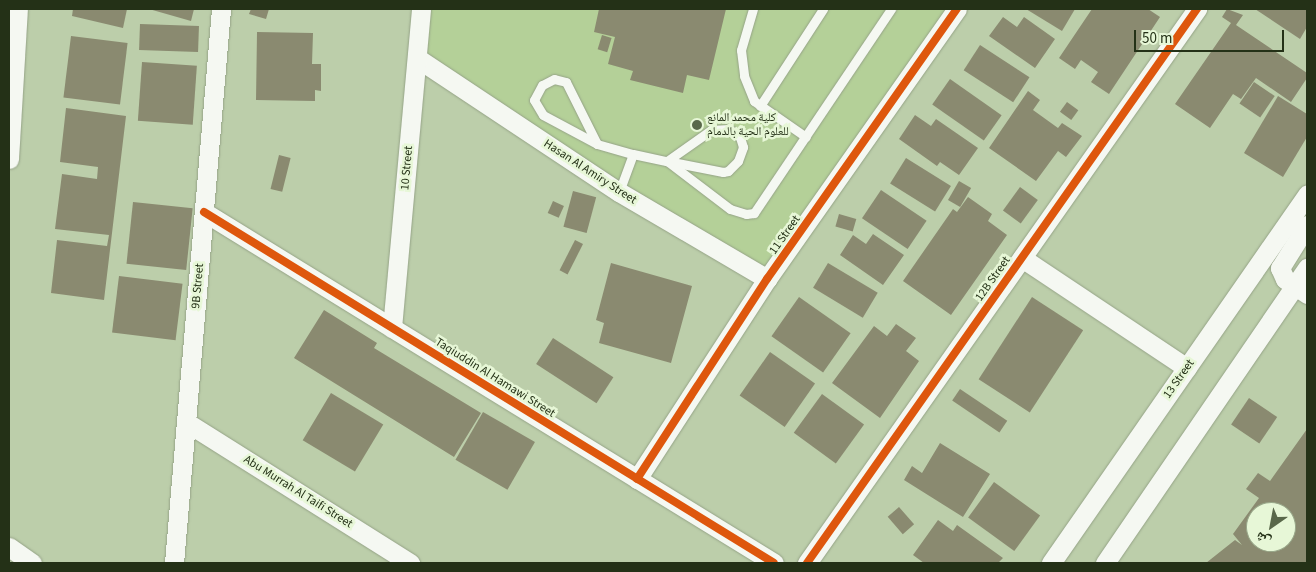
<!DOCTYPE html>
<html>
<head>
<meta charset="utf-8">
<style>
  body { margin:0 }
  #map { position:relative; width:1316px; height:572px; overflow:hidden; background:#bcceaa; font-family:"Source Sans 3","Noto Naskh Arabic",sans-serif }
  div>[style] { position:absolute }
  .built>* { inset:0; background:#b4d098 }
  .building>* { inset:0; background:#8a8a70; transform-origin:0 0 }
  .roads { filter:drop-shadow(0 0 1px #95a387) drop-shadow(0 0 1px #95a387) }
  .service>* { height:9px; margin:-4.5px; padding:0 4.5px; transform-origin:4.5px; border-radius:4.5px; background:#f5f8f2 }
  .minor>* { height:19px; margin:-9.5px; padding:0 9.5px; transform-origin:9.5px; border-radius:9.5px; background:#f5f8f2 }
  .cycleway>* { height:8px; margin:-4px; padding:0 4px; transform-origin:4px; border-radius:4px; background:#de570d }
  .dots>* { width:14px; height:14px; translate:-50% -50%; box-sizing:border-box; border:2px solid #e7f7d7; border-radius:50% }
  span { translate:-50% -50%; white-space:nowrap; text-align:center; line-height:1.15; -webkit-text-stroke:5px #e7f7d7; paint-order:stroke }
  .poi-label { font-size:12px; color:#243117 }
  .left { translate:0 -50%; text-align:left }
  .street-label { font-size:12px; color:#243117 }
  .frame { position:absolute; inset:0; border:10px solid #243117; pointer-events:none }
  .north { position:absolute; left:1246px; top:502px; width:50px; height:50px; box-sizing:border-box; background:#e7f7d7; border:1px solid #99a88a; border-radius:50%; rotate:213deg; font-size:14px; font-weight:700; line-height:20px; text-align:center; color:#243117 }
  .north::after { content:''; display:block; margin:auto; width:18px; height:22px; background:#59684a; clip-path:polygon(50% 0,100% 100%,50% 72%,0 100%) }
  .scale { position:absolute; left:1134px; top:30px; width:150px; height:22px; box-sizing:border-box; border:2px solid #243117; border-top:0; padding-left:6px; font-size:15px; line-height:18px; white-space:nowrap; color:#243117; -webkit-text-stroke:4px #e7f7d7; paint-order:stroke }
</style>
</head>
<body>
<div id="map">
  <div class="built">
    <div style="clip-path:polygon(421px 9px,957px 9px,767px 279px,417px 58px)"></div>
  </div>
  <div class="building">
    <div style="clip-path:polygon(73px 9px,127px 9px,123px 28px,72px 16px)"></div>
    <div style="clip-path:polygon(149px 9px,194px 9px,191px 21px)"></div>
    <div style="clip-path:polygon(251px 9px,269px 9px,266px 19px,249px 14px)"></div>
    <div style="clip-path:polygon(599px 9px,726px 9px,709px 80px,687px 75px,683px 93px,630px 80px,633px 71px,608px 64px,615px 37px,594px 32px)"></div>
    <div style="clip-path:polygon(1026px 9px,1075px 9px,1062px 31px)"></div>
    <div style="clip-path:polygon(1092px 9px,1148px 9px,1160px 17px,1109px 94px,1091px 82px,1098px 72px,1081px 60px,1075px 69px,1059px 58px)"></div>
    <div style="clip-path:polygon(1227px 9px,1243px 15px,1236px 25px,1307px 73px,1307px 78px,1291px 102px,1256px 78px,1241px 99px,1233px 94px,1210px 128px,1175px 104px,1231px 23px,1222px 17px)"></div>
    <div style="clip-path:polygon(1255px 9px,1307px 9px,1307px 27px,1300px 39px)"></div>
    <div style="clip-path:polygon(1003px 17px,1017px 27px,1024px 17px,1055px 39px,1035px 68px,989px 36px)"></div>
    <div style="left:140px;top:24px;width:59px;height:26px;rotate:2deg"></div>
    <div style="clip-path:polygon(257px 32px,313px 33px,312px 64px,321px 64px,321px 91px,315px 90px,315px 101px,256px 100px)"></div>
    <div style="left:602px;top:35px;width:10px;height:15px;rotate:17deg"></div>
    <div style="left:71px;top:36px;width:57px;height:62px;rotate:7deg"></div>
    <div style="left:980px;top:45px;width:59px;height:30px;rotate:33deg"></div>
    <div style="left:142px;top:62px;width:55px;height:59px;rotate:4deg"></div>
    <div style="left:950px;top:79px;width:63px;height:31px;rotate:35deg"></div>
    <div style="left:1254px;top:82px;width:25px;height:26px;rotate:34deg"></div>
    <div style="clip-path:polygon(1028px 91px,1040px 100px,1033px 110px,1058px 128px,1062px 123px,1082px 136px,1066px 157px,1058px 151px,1036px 181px,989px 148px)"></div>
    <div style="clip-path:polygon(1278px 96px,1307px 114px,1307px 137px,1283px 177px,1244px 153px)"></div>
    <div style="left:1067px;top:102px;width:14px;height:12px;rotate:36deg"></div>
    <div style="clip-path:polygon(66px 108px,126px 116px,104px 300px,51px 293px,57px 240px,107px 246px,109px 235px,55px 229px,62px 174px,97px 179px,98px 167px,60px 162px)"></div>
    <div style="clip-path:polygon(915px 115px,931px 126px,936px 119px,978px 148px,959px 175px,940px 162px,937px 166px,899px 139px)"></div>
    <div style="left:279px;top:155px;width:12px;height:35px;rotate:14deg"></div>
    <div style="left:906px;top:158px;width:53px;height:30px;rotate:32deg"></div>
    <div style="left:959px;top:181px;width:14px;height:22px;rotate:30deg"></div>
    <div style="left:1020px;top:187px;width:22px;height:29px;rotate:36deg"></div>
    <div style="left:881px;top:190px;width:55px;height:34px;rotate:34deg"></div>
    <div style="left:573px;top:191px;width:24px;height:37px;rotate:15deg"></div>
    <div style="clip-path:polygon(968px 197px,992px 214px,988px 221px,1007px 235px,951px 315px,903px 281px,953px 209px,957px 212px)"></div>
    <div style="left:553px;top:201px;width:12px;height:13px;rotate:24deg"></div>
    <div style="left:133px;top:202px;width:60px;height:62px;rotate:6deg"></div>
    <div style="left:839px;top:214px;width:18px;height:13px;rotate:16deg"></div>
    <div style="clip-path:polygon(873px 234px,904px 255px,883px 285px,840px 255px,853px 235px,866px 244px)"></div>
    <div style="left:575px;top:240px;width:9px;height:34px;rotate:27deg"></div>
    <div style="clip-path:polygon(611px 263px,692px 286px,671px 363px,599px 343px,604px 323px,596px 320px)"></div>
    <div style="left:828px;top:263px;width:58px;height:29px;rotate:31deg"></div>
    <div style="left:119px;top:276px;width:64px;height:57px;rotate:7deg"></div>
    <div style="left:799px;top:297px;width:63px;height:48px;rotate:35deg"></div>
    <div style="left:1032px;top:297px;width:61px;height:98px;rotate:33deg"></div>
    <div style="clip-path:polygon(324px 310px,377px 343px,374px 348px,481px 413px,454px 457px,294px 358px)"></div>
    <div style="clip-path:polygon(896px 324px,916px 338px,906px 351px,919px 361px,880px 418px,832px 383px,874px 326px,887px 336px)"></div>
    <div style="left:553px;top:338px;width:72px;height:31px;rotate:33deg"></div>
    <div style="left:770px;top:352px;width:55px;height:53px;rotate:35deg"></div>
    <div style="left:960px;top:389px;width:57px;height:14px;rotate:34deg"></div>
    <div style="left:331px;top:393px;width:61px;height:55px;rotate:31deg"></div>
    <div style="left:822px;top:394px;width:52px;height:48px;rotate:36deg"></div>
    <div style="left:1249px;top:398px;width:34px;height:32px;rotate:34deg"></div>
    <div style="left:483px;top:412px;width:60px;height:55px;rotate:30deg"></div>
    <div style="clip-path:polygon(evenodd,1307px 429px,1307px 563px,1206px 563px,1235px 540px,1242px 545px,1233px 534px,1259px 498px,1246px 489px,1258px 473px,1270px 481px,1307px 429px,1256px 512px,1286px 512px,1286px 542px,1256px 542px,1256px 512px)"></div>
    <div style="clip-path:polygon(940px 443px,990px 474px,963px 517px,904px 480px,912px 466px,922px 473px)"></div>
    <div style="left:994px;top:482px;width:57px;height:44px;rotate:36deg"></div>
    <div style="left:899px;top:507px;width:23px;height:15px;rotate:49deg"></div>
    <div style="clip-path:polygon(938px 520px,953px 531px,957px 525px,1003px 558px,998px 563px,924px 563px,913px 555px)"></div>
  </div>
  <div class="roads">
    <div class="service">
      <div style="left:753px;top:9px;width:43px;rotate:106.3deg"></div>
      <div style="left:741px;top:50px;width:26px;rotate:83deg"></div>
      <div style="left:744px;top:76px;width:27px;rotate:68deg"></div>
      <div style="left:754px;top:101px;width:63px;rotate:34.7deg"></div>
      <div style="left:760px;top:106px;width:116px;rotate:-57deg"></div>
      <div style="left:597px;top:144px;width:69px;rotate:-116.6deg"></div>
      <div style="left:566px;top:82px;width:12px;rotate:-166deg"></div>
      <div style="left:554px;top:79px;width:13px;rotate:153deg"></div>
      <div style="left:542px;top:85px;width:17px;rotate:118deg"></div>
      <div style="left:534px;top:100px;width:17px;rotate:59deg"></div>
      <div style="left:543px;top:115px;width:61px;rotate:28.2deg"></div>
      <div style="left:597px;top:144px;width:37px;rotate:16deg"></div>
      <div style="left:619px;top:192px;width:40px;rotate:-69.8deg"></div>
      <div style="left:633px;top:154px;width:35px;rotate:12deg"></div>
      <div style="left:667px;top:161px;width:57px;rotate:11.1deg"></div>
      <div style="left:723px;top:172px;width:5px;rotate:-11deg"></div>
      <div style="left:728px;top:171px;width:14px;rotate:-45deg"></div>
      <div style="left:738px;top:161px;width:15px;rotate:-70deg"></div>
      <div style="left:743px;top:147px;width:10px;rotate:-107deg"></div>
      <div style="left:740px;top:137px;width:14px;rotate:-144deg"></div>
      <div style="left:729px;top:129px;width:18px;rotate:177deg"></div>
      <div style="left:711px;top:130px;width:54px;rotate:144.8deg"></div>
      <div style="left:667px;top:161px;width:79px;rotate:37.3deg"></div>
      <div style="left:730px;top:209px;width:17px;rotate:17deg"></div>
      <div style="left:746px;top:214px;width:8px;rotate:-7deg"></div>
      <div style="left:754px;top:213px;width:246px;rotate:-56.1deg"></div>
    </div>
    <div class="minor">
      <div style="left:417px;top:58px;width:242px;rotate:33.6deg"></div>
      <div style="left:619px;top:192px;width:172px;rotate:30.4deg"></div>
      <div style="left:9px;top:159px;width:150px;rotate:-86.6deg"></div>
      <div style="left:204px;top:212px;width:669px;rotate:31.62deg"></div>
      <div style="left:1307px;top:225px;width:51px;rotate:122.1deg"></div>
      <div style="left:1280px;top:268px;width:12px;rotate:66deg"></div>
      <div style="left:1285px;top:279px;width:27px;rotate:34deg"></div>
      <div style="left:1022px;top:258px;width:198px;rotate:33.7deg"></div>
      <div style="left:392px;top:328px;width:320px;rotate:-84.8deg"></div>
      <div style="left:186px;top:422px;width:265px;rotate:32.2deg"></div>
      <div style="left:637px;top:479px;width:239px;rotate:-57deg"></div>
      <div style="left:767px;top:279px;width:330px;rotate:-54.9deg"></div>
      <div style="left:9px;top:547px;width:28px;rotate:35deg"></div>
      <div style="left:174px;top:563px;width:556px;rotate:-85.15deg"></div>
      <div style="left:807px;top:563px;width:678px;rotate:-54.86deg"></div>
      <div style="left:1051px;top:563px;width:449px;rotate:-55.2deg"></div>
      <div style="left:1105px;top:563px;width:358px;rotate:-55.6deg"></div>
    </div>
  </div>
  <div class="cycleway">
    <div style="left:204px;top:212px;width:669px;rotate:31.62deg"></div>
    <div style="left:637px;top:479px;width:239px;rotate:-57deg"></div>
    <div style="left:767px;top:279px;width:330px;rotate:-54.9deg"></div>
    <div style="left:807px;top:563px;width:678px;rotate:-54.86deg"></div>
  </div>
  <div class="dots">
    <div style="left:697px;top:125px;background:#59684a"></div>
  </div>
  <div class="poi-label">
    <span class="left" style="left:707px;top:125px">كلية محمد المانع<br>للعلوم الحية بالدمام</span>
  </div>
  <div class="street-label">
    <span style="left:407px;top:168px;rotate:-85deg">10 Street</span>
    <span style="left:590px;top:172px;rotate:33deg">Hasan Al Amiry Street</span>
    <span style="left:785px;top:235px;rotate:-55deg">11 Street</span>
    <span style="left:993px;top:279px;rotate:-55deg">12B Street</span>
    <span style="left:198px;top:286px;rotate:-85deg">9B Street</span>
    <span style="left:495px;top:378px;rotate:32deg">Taqiuddin Al Hamawi Street</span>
    <span style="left:1179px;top:379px;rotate:-55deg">13 Street</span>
    <span style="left:298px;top:492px;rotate:32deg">Abu Murrah Al Taifi Street</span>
  </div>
  <div class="frame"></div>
  <div class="north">ش</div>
  <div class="scale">50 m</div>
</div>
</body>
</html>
